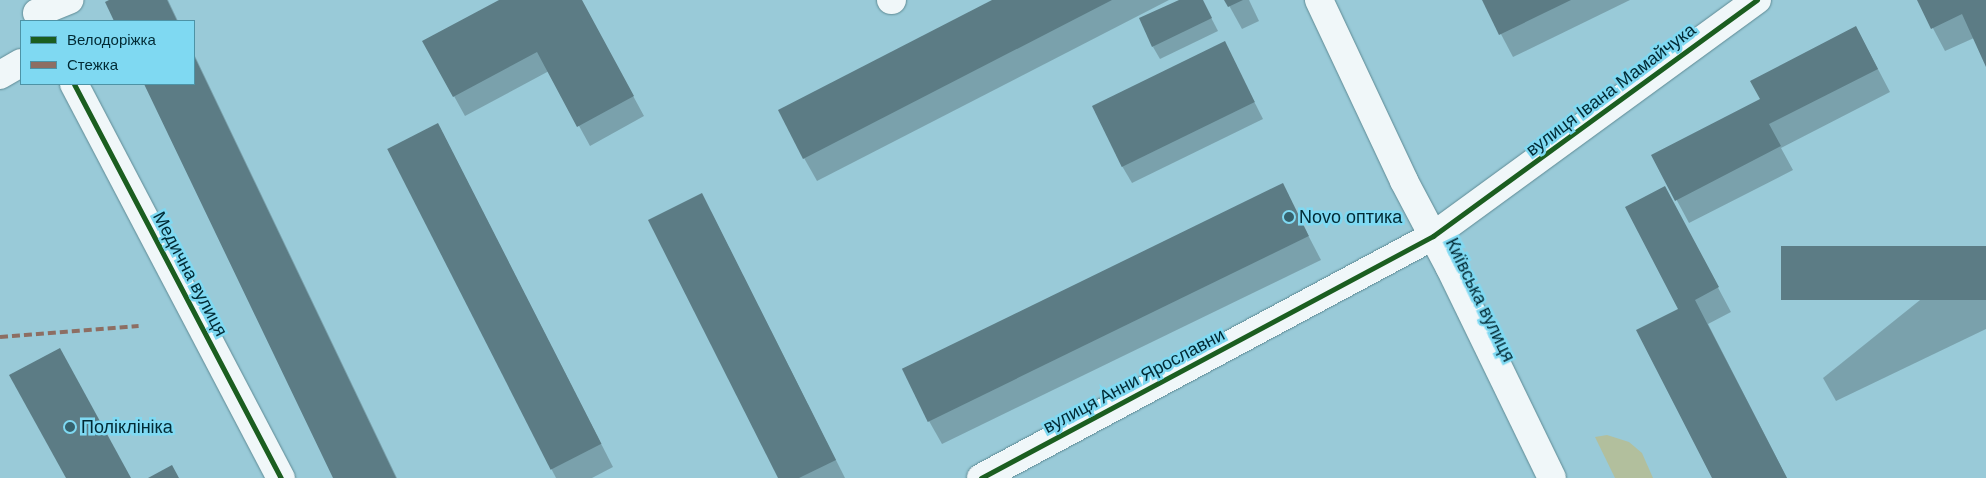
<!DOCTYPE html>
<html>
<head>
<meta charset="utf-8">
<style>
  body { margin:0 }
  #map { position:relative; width:1986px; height:478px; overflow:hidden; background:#99cad8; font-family:Helvetica,sans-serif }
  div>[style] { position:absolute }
  .green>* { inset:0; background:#b2bf9d }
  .shadow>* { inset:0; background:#0003 }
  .building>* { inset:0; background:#5c7c85; transform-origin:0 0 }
  .roads { filter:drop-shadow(0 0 1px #5e8a94) drop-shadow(0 0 1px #5e8a94) }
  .minor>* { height:28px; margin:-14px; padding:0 14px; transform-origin:14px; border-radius:14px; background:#f0f7f9 }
  .major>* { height:28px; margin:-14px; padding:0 14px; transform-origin:14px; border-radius:14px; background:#f0f7f9 }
  .quiet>* { height:4px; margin-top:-2px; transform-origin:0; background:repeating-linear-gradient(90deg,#8d6e63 0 8px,transparent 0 12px) }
  .cycleway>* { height:5px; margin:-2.5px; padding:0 2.5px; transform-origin:2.5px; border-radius:2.5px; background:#1b5e20 }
  .dots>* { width:14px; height:14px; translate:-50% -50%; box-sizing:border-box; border:2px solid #7fd9f2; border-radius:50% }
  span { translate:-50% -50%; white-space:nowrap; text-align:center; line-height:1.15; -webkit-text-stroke:5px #7fd9f2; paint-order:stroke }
  .street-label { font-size:18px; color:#012a34 }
  .poi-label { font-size:18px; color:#012a34 }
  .left { translate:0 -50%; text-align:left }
  .legend { position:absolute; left:20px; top:20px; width:175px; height:65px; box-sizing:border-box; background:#7fd9f2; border:1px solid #4d93a6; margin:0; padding:6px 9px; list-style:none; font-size:15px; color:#012a34 }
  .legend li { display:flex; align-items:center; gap:10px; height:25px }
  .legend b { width:25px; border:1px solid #4d93a6 }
</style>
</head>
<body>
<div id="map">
  <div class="green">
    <div style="clip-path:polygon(1607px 435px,1629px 442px,1642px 453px,1653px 478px,1615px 478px,1595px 437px)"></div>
  </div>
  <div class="shadow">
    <div style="clip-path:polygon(112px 0,168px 0,178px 21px,116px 21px,107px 2px)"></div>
    <div style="clip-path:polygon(502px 0,581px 0,644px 116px,590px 146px,549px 71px,465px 116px,424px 42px)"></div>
    <div style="clip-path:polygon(994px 0,1169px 0,817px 181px,804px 158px)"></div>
    <div style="clip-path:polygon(1182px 0,1202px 0,1218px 31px,1160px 59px,1153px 47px)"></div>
    <div style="clip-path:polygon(1226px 0,1249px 0,1259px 21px,1242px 29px)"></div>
    <div style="clip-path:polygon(1483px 0,1630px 0,1513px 57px)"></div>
    <div style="clip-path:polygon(1918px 0,1986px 0,1986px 64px,1974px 38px,1945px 51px)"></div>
    <div style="clip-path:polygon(1224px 42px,1263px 119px,1132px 183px,1122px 166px)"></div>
    <div style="clip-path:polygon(1868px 50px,1890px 92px,1781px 148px,1793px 170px,1689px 223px,1653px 156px)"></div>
    <div style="clip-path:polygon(194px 54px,397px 478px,334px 478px,145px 84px,194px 84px)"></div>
    <div style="clip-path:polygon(438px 124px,613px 467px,592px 478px,556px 478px,389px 149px)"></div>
    <div style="clip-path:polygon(1282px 185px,1321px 260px,942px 444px,929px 421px)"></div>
    <div style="clip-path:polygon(1665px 188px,1731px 312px,1708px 324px,1787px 478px,1714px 478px,1680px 310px)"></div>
    <div style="clip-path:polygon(712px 214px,845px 478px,779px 478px)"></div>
    <div style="clip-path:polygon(1986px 247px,1986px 329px,1836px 401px,1823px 378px)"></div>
  </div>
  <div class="building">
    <div style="clip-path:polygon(109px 0,167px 0,177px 21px,114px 21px,105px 2px)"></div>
    <div style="clip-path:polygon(499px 0,582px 0,634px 96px,577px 127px,537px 52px,453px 97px,422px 41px)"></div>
    <div style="clip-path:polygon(992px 0,1112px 0,803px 159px,778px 110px)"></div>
    <div style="clip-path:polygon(1179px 0,1203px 0,1212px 18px,1152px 47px,1139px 18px)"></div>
    <div style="clip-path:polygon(1224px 0,1243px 0,1228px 7px)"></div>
    <div style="clip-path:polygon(1482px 0,1571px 0,1499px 35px)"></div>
    <div style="clip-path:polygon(1917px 0,1986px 0,1986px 67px,1962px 14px,1931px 29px)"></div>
    <div style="clip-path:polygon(1856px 26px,1878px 69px,1769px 124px,1781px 146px,1675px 201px,1651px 155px,1760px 99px,1750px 81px)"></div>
    <div style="left:1225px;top:41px;width:68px;height:148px;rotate:64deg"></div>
    <div style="clip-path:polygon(194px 56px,396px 478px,333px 478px,144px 84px,194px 84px)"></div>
    <div style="left:438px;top:123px;width:360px;height:57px;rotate:63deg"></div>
    <div style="left:1283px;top:183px;width:59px;height:424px;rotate:64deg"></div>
    <div style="clip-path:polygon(1665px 186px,1719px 287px,1695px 300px,1787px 478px,1712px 478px,1636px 330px,1678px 309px,1625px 207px)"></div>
    <div style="clip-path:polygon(702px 193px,836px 460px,799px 478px,778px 478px,648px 220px)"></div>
    <div style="left:1986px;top:246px;width:54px;height:205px;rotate:90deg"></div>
    <div style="clip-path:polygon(60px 348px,131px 478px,66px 478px,9px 375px)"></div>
    <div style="clip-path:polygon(172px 465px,179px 478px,148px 478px)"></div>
  </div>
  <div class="roads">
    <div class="minor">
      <div style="left:891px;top:0;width:1px"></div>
      <div style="left:37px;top:13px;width:35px;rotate:-22deg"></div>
      <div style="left:0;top:75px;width:24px;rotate:-30deg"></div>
      <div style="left:74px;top:84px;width:445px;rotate:62.3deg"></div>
      <div style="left:981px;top:478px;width:513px;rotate:-28.16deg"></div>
      <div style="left:1433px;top:236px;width:401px;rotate:-36.1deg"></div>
    </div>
    <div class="major">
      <div style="left:1319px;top:0;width:200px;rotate:64.8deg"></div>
      <div style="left:1404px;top:181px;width:98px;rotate:62.1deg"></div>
      <div style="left:1450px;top:268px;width:233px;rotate:64.1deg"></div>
    </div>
  </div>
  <div class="quiet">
    <div style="left:0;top:337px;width:139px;rotate:-4.5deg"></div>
  </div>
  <div class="cycleway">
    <div style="left:74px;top:84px;width:445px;rotate:62.3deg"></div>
    <div style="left:981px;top:478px;width:513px;rotate:-28.16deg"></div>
    <div style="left:1433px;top:236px;width:401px;rotate:-36.1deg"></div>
  </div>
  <div class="dots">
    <div style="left:1289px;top:217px;background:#36626d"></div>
    <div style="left:70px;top:427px;background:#36626d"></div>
  </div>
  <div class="street-label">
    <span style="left:1611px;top:90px;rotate:-37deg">вулиця Івана Мамайчука</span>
    <span style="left:190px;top:274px;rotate:62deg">Медична вулиця</span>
    <span style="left:1480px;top:300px;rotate:64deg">Київська вулиця</span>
    <span style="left:1134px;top:381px;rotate:-28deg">вулиця Анни Ярославни</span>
  </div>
  <div class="poi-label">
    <span class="left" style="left:1299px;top:217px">Novo оптика</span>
    <span class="left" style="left:81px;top:427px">Поліклініка</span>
  </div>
  <ul class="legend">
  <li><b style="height:6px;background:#1b5e20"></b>Велодоріжка</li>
  <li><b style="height:6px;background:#8d6e63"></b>Стежка</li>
  </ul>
</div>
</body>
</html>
